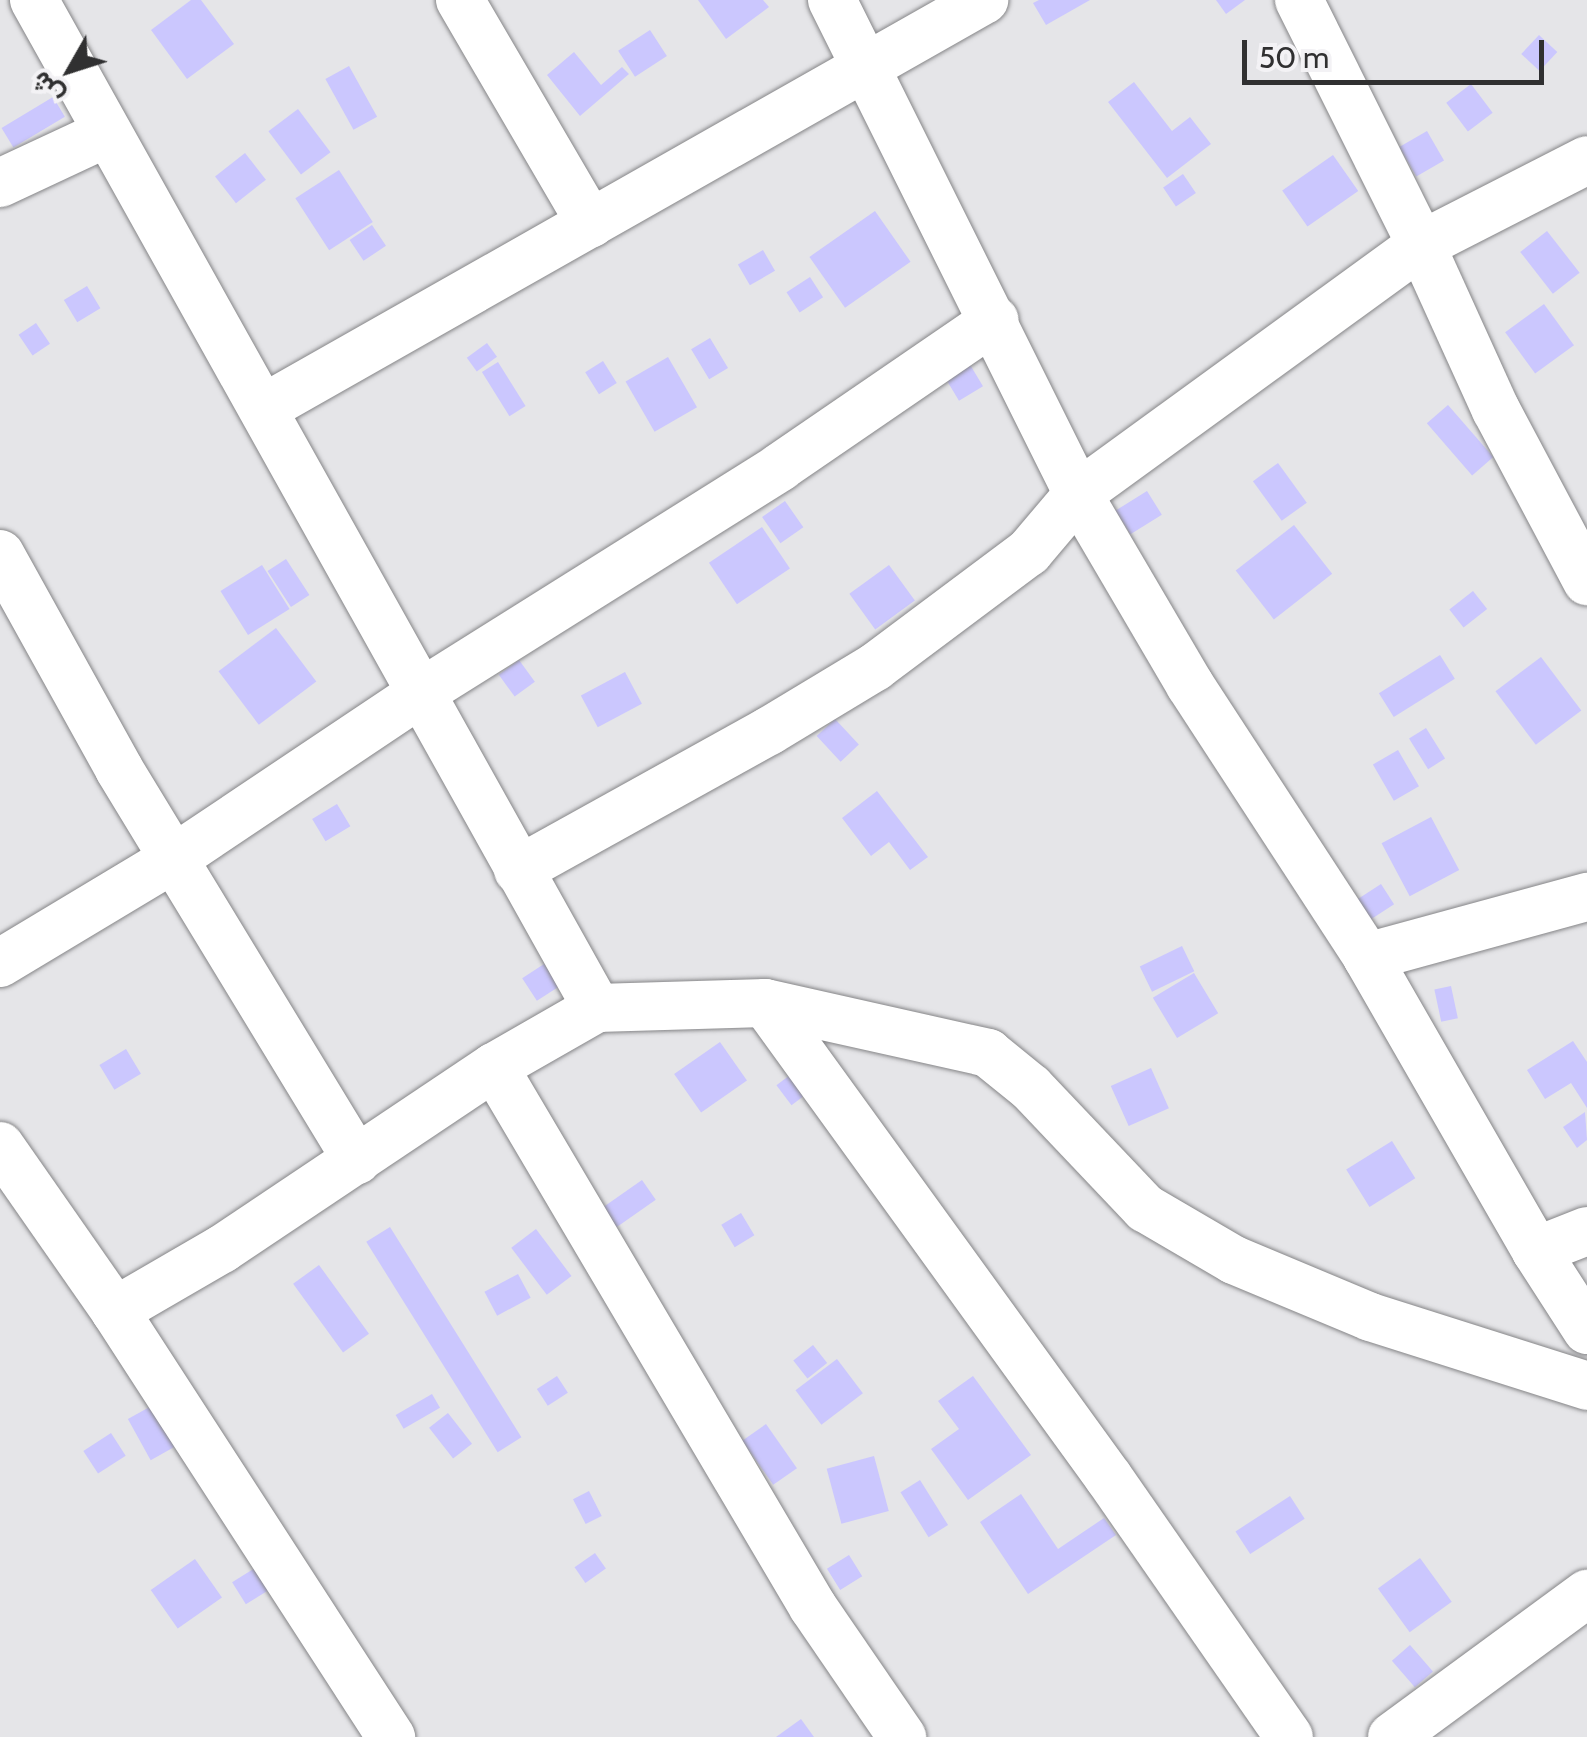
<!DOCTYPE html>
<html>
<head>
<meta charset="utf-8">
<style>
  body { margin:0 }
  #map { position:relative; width:1587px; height:1737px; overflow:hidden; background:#e5e5e8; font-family:Cabin,Vazirmatn,sans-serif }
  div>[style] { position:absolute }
  .building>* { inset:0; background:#cbc7fe; transform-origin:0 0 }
  .roads { filter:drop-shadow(0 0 2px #858587) drop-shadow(0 0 2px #858587) }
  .minor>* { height:48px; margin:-24px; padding:0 24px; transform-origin:24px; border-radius:24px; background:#fff }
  span { translate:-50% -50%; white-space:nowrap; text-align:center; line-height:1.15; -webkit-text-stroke:8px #f3f2f5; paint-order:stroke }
  .north { position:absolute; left:20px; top:20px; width:100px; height:100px; -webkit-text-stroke:8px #f3f2f5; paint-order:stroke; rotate:231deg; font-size:28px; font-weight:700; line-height:40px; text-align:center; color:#303031 }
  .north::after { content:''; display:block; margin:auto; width:35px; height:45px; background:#303031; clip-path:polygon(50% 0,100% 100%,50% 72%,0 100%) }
  .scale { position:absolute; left:1242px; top:40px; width:302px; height:45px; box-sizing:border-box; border:5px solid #303031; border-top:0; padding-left:12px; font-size:30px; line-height:35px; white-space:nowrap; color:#303031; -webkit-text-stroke:8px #f3f2f5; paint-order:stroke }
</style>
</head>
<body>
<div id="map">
  <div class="building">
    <div style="clip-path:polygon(191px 0,201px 0,234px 44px,187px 79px,151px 30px)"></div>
    <div style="clip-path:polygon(698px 0,763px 0,769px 7px,726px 39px)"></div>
    <div style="clip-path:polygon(1039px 0,1090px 0,1046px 25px,1033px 3px)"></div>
    <div style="clip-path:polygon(1216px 0,1245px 0,1226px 14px)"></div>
    <div style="left:650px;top:30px;width:31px;height:38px;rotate:57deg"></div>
    <div style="left:1539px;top:35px;width:25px;height:26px;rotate:43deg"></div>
    <div style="clip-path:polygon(574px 52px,601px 85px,622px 67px,629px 74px,580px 116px,547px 75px)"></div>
    <div style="left:349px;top:66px;width:58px;height:27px;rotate:61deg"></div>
    <div style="clip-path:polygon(1134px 82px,1172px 131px,1190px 117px,1211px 144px,1167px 178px,1108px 102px)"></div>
    <div style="left:1471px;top:84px;width:36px;height:31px;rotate:53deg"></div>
    <div style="left:53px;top:97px;width:23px;height:60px;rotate:59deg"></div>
    <div style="left:298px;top:109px;width:54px;height:37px;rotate:53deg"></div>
    <div style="left:1427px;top:131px;width:34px;height:32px;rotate:60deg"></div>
    <div style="left:245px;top:153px;width:34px;height:38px;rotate:52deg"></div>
    <div style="left:1333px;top:155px;width:44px;height:62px;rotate:55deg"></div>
    <div style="left:339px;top:170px;width:62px;height:52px;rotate:57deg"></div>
    <div style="left:1183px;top:174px;width:23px;height:24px;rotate:56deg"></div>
    <div style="left:875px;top:211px;width:62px;height:80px;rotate:55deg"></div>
    <div style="left:372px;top:225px;width:25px;height:27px;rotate:56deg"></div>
    <div style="left:1547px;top:231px;width:53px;height:34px;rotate:52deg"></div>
    <div style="left:763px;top:250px;width:24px;height:29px;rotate:60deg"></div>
    <div style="left:810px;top:277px;width:24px;height:28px;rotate:57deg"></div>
    <div style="left:87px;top:286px;width:26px;height:27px;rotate:59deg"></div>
    <div style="left:1544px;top:304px;width:51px;height:48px;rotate:54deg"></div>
    <div style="left:36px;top:323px;width:25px;height:21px;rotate:56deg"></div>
    <div style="left:710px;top:338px;width:35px;height:22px;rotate:59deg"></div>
    <div style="left:487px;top:343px;width:17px;height:25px;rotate:54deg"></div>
    <div style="left:668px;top:357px;width:58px;height:49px;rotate:60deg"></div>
    <div style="left:966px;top:358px;width:33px;height:28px;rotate:59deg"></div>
    <div style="left:603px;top:361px;width:26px;height:21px;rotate:58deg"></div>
    <div style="left:498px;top:362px;width:52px;height:19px;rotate:58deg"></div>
    <div style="left:1448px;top:405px;width:69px;height:28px;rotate:49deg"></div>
    <div style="left:1278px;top:463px;width:49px;height:31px;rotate:54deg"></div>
    <div style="left:1147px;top:491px;width:28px;height:37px;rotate:58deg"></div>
    <div style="left:785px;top:501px;width:32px;height:28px;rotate:55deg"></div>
    <div style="left:1294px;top:525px;width:62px;height:74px;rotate:52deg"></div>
    <div style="left:762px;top:527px;width:50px;height:64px;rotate:56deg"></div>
    <div style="left:286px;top:559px;width:43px;height:22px;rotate:57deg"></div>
    <div style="left:262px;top:565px;width:52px;height:49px;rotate:58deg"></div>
    <div style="left:889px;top:565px;width:44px;height:49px;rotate:54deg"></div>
    <div style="left:1473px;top:591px;width:23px;height:30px;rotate:52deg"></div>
    <div style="left:276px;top:628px;width:67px;height:72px;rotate:53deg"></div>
    <div style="left:1440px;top:655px;width:28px;height:72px;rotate:58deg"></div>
    <div style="left:1541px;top:657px;width:67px;height:57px;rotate:53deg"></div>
    <div style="left:519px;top:660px;width:27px;height:25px;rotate:54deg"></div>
    <div style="left:625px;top:672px;width:36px;height:50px;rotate:62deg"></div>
    <div style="left:835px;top:719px;width:35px;height:25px;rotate:47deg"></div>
    <div style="left:1426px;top:728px;width:36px;height:20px;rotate:58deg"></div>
    <div style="left:1398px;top:750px;width:42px;height:29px;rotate:60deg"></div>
    <div style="clip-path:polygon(877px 791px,928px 857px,910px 870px,889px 842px,871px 856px,842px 818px)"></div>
    <div style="left:337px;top:804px;width:26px;height:29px;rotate:59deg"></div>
    <div style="left:1431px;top:817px;width:60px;height:56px;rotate:62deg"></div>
    <div style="left:1381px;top:884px;width:24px;height:28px;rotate:57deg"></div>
    <div style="left:1182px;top:946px;width:28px;height:47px;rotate:64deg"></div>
    <div style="left:544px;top:964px;width:27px;height:26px;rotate:57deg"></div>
    <div style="left:1194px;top:973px;width:47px;height:48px;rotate:59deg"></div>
    <div style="left:1451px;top:986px;width:33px;height:17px;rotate:78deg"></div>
    <div style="clip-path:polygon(1573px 1041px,1587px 1062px,1587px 1108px,1571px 1083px,1545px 1099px,1527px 1070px)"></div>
    <div style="left:720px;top:1042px;width:47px;height:56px;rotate:55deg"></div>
    <div style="left:126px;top:1049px;width:29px;height:31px;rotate:59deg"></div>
    <div style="left:1151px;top:1068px;width:44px;height:44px;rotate:66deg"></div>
    <div style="left:798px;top:1069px;width:25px;height:27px;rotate:53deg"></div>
    <div style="clip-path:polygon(1585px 1112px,1587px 1140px,1577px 1148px,1563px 1127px)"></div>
    <div style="left:1392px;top:1141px;width:44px;height:54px;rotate:58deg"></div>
    <div style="left:642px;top:1180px;width:24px;height:51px;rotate:55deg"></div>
    <div style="left:741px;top:1213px;width:26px;height:23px;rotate:59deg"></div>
    <div style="left:390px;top:1227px;width:248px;height:28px;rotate:58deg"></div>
    <div style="left:536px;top:1229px;width:59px;height:31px;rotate:53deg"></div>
    <div style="left:319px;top:1265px;width:85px;height:32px;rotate:54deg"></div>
    <div style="left:518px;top:1274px;width:27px;height:38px;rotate:62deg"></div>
    <div style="left:813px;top:1345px;width:23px;height:25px;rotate:52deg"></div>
    <div style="left:837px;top:1359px;width:43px;height:52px;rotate:53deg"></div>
    <div style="left:557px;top:1376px;width:20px;height:24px;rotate:57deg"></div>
    <div style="clip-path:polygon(973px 1376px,1031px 1455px,968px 1500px,931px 1449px,959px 1429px,938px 1401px)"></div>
    <div style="left:432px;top:1394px;width:16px;height:42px;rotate:60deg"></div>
    <div style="left:155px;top:1404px;width:47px;height:31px;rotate:61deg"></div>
    <div style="left:448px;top:1413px;width:39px;height:24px;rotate:52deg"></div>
    <div style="left:766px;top:1424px;width:54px;height:29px;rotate:55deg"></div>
    <div style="left:111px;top:1433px;width:27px;height:33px;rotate:57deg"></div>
    <div style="left:874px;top:1456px;width:57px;height:49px;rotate:75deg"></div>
    <div style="left:920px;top:1480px;width:53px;height:23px;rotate:58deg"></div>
    <div style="left:589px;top:1491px;width:28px;height:18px;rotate:63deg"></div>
    <div style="clip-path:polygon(1021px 1494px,1058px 1549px,1104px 1518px,1116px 1535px,1028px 1594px,980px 1522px)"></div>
    <div style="left:1290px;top:1496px;width:27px;height:65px;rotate:57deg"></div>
    <div style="left:595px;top:1553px;width:19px;height:25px;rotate:55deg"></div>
    <div style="left:849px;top:1555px;width:25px;height:26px;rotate:58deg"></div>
    <div style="left:1420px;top:1558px;width:54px;height:52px;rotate:54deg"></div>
    <div style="left:195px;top:1559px;width:47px;height:54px;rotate:55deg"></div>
    <div style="left:255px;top:1568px;width:26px;height:27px;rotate:58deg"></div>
    <div style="left:1410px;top:1645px;width:35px;height:24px;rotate:49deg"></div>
    <div style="clip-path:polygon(801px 1719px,814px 1737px,776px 1737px)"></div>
  </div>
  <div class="roads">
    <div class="minor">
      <div style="left:34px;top:0;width:1155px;rotate:60.82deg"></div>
      <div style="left:460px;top:0;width:259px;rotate:59.7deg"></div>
      <div style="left:832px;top:0;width:552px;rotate:63.53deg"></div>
      <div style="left:1078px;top:494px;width:221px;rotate:59.6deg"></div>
      <div style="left:1190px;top:685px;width:325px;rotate:56.9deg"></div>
      <div style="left:1367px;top:957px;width:339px;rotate:60.1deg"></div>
      <div style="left:1536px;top:1251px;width:94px;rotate:57.2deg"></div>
      <div style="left:1299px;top:0;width:274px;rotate:63.5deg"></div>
      <div style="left:1421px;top:245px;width:181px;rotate:65.6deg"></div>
      <div style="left:1496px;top:410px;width:194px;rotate:62deg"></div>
      <div style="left:0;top:183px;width:116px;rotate:-25deg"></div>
      <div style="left:264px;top:408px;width:828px;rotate:-29.54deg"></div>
      <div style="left:0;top:554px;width:246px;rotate:61deg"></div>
      <div style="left:119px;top:769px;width:458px;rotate:58.7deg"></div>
      <div style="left:518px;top:870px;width:287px;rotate:-29deg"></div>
      <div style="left:769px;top:731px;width:124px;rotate:-31.1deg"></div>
      <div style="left:875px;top:667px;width:192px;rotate:-36.8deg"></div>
      <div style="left:1029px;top:552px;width:76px;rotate:-49.8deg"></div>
      <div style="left:1078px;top:494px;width:424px;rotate:-36deg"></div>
      <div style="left:1421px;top:245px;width:186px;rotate:-27.1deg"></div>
      <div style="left:1367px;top:957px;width:228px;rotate:-15.3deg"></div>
      <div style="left:0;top:963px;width:202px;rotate:-31deg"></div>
      <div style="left:173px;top:859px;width:300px;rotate:-33.8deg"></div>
      <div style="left:422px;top:692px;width:423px;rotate:-32.1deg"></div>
      <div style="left:780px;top:467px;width:260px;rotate:-34.4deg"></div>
      <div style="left:765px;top:1003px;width:586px;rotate:54.09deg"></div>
      <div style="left:1109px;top:1478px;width:315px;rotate:55.2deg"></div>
      <div style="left:494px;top:1067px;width:627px;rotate:59.43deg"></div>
      <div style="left:813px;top:1607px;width:158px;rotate:55.6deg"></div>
      <div style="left:0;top:1146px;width:201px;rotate:55.1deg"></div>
      <div style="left:115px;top:1311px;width:508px;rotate:57.06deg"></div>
      <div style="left:1536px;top:1251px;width:55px;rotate:-21.4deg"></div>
      <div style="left:115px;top:1311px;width:124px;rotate:-30.1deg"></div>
      <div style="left:222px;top:1249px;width:327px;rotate:-33.8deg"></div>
      <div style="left:494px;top:1067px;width:119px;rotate:-29.8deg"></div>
      <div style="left:597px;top:1008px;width:168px;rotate:-1.7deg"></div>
      <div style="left:765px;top:1003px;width:229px;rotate:12.6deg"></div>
      <div style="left:988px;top:1053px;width:55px;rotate:39.1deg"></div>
      <div style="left:1031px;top:1088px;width:166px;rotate:46.5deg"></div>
      <div style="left:1145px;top:1208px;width:103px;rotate:30.3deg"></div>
      <div style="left:1234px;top:1260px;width:147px;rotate:22.7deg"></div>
      <div style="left:1370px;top:1317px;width:228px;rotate:17.6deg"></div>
      <div style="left:1392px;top:1737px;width:242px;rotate:-36.3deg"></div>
    </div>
  </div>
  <div class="north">ش</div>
  <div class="scale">50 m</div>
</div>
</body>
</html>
